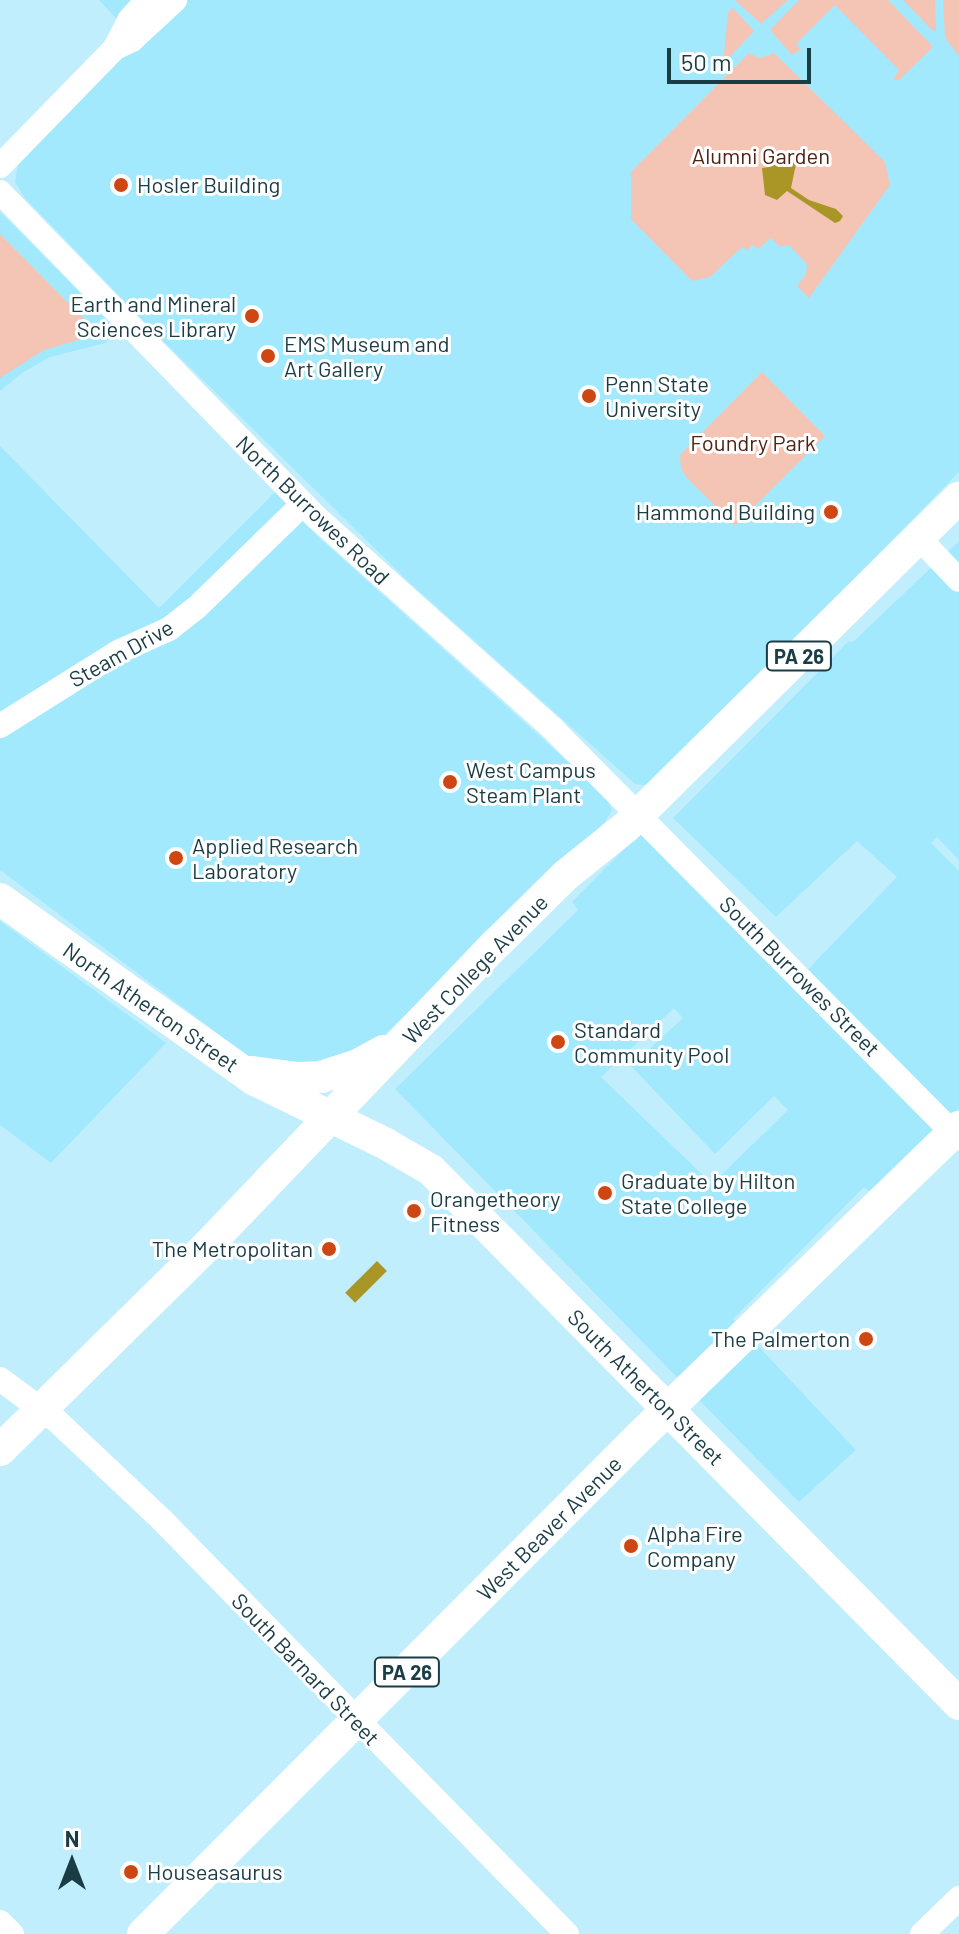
<!DOCTYPE html>
<html>
<head>
<meta charset="utf-8">
<style>
  body { margin:0 }
  #map { position:relative; width:959px; height:1934px; overflow:hidden; background:#c0eefc; font-family:Barlow,sans-serif }
  div>[style] { position:absolute }
  .built>* { inset:0; background:#a3e9fe }
  .green>* { inset:0; background:#f4c4b5 }
  .water>* { inset:0; background:#aa9627; transform-origin:0 0 }
  .minor>* { height:24px; margin:-12px; padding:0 12px; transform-origin:12px; border-radius:12px; background:#fff }
  .major>* { height:32px; margin:-16px; padding:0 16px; transform-origin:16px; border-radius:16px; background:#fff }
  .dots>* { width:22px; height:22px; translate:-50% -50%; box-sizing:border-box; border:4px solid #fff; border-radius:50% }
  span { translate:-50% -50%; white-space:nowrap; text-align:center; line-height:1.15; -webkit-text-stroke:6px #fff; paint-order:stroke }
  .shield-label span { padding:2px 6px; background:#fff; border:2px solid; border-radius:6px; -webkit-text-stroke-width:0 }
  .shield-label { font-size:20px; color:#1a3c45; font-weight:700 }
  .park-label { font-size:22px; color:#512213 }
  .poi-label { font-size:22px; color:#1a3c45 }
  .left { translate:0 -50%; text-align:left }
  .right { translate:-100% -50%; text-align:right }
  .street-label { font-size:22px; color:#1a3c45 }
  .north { position:absolute; left:32px; top:1822px; width:80px; height:80px; -webkit-text-stroke:6px #fff; paint-order:stroke; rotate:0deg; font-size:22px; font-weight:700; line-height:32px; text-align:center; color:#1a3c45 }
  .north::after { content:''; display:block; margin:auto; width:28px; height:36px; background:#1a3c45; clip-path:polygon(50% 0,100% 100%,50% 72%,0 100%) }
  .scale { position:absolute; left:667px; top:48px; width:144px; height:36px; box-sizing:border-box; border:4px solid #1a3c45; border-top:0; padding-left:10px; font-size:24px; line-height:28px; white-space:nowrap; color:#1a3c45; -webkit-text-stroke:6px #fff; paint-order:stroke }
</style>
</head>
<body>
<div id="map">
  <div class="built">
    <div style="clip-path:polygon(99px 0,959px 0,959px 472px,664px 772px,647px 786px,635px 784px,411px 584px,153px 331px,24px 197px,15px 182px,20px 154px,138px 42px)"></div>
    <div style="clip-path:polygon(0 212px,117px 330px,105px 343px,50px 357px,22px 373px,0 391px)"></div>
    <div style="clip-path:polygon(0 446px,159px 608px,275px 492px,314px 533px,606px 796px,612px 810px,604px 823px,378px 1041px,332px 1068px,257px 1063px,0 870px)"></div>
    <div style="clip-path:polygon(evenodd,959px 541px,959px 860px,937px 837px,931px 843px,959px 871px,959px 1108px,872px 1194px,864px 1187px,733px 1319px,856px 1450px,799px 1502px,395px 1089px,578px 910px,572px 902px,640px 833px,793px 985px,897px 877px,857px 841px,776px 917px,673px 818px,848px 642px,854px 641px,959px 541px,674px 1008px,683px 1018px,631px 1066px,715px 1154px,774px 1096px,788px 1110px,712px 1184px,601px 1077px,674px 1008px)"></div>
    <div style="clip-path:polygon(0 921px,166px 1043px,51px 1163px,0 1125px)"></div>
  </div>
  <div class="green">
    <div style="clip-path:polygon(735px 0,788px 0,761px 24px)"></div>
    <div style="clip-path:polygon(799px 0,888px 0,933px 47px,899px 80px,893px 80px,899px 70px,835px 5px,796px 44px,801px 49px,792px 55px,770px 30px)"></div>
    <div style="clip-path:polygon(903px 0,935px 0,936px 30px,933px 31px)"></div>
    <div style="clip-path:polygon(943px 0,959px 0,959px 56px,945px 38px)"></div>
    <div style="clip-path:polygon(733px 8px,754px 31px,723px 64px,728px 12px)"></div>
    <div style="clip-path:polygon(749px 53px,760px 58px,774px 53px,885px 162px,890px 185px,809px 298px,797px 286px,806px 274px,807px 264px,790px 246px,779px 246px,771px 238px,758px 249px,753px 245px,747px 250px,742px 247px,710px 277px,692px 281px,631px 219px,631px 172px)"></div>
    <div style="clip-path:polygon(0 234px,99px 334px,44px 350px,0 378px)"></div>
    <div style="clip-path:polygon(762px 372px,825px 436px,735px 526px,687px 478px,681px 469px,680px 455px)"></div>
  </div>
  <div class="water">
    <div style="clip-path:polygon(786px 154px,795px 159px,796px 164px,791px 188px,809px 200px,836px 209px,843px 216px,840px 221px,835px 223px,787px 191px,777px 200px,765px 195px,762px 168px,769px 167px,772px 158px)"></div>
    <div style="left:377px;top:1261px;width:14px;height:45px;rotate:45deg"></div>
  </div>
  <div class="minor">
    <div style="left:115px;top:48px;width:31px;rotate:-63deg"></div>
    <div style="left:129px;top:20px;width:27px;rotate:-48deg"></div>
    <div style="left:0;top:166px;width:165px;rotate:-45.7deg"></div>
    <div style="left:115px;top:48px;width:19px;rotate:-25deg"></div>
    <div style="left:132px;top:40px;width:59px;rotate:-42.9deg"></div>
    <div style="left:0;top:192px;width:452px;rotate:45.8deg"></div>
    <div style="left:315px;top:516px;width:318px;rotate:41.8deg"></div>
    <div style="left:552px;top:728px;width:578px;rotate:45.28deg"></div>
    <div style="left:918px;top:537px;width:59px;rotate:46.4deg"></div>
    <div style="left:0;top:726px;width:139px;rotate:-32.1deg"></div>
    <div style="left:118px;top:652px;width:56px;rotate:-24.3deg"></div>
    <div style="left:169px;top:629px;width:34px;rotate:-38deg"></div>
    <div style="left:196px;top:608px;width:149px;rotate:-44.2deg"></div>
    <div style="left:0;top:1379px;width:71px;rotate:36.4deg"></div>
    <div style="left:57px;top:1421px;width:144px;rotate:43.3deg"></div>
    <div style="left:162px;top:1520px;width:579px;rotate:45.63deg"></div>
    <div style="left:0;top:1922px;width:17px;rotate:45deg"></div>
    <div style="left:922px;top:1934px;width:52px;rotate:-44.2deg"></div>
  </div>
  <div class="major">
    <div style="left:0;top:899px;width:310px;rotate:35.4deg"></div>
    <div style="left:253px;top:1079px;width:148px;rotate:26deg"></div>
    <div style="left:386px;top:1144px;width:52px;rotate:30deg"></div>
    <div style="left:431px;top:1170px;width:751px;rotate:45.32deg"></div>
    <div style="left:252px;top:1072px;width:44px;rotate:7.8deg"></div>
    <div style="left:296px;top:1078px;width:25px;rotate:-2deg"></div>
    <div style="left:321px;top:1077px;width:39px;rotate:-18deg"></div>
    <div style="left:358px;top:1065px;width:29px;rotate:-29deg"></div>
    <div style="left:0;top:1450px;width:289px;rotate:-44.6deg"></div>
    <div style="left:206px;top:1247px;width:421px;rotate:-46.3deg"></div>
    <div style="left:497px;top:943px;width:97px;rotate:-44.6deg"></div>
    <div style="left:566px;top:875px;width:77px;rotate:-38.7deg"></div>
    <div style="left:626px;top:827px;width:468px;rotate:-44.7deg"></div>
    <div style="left:143px;top:1934px;width:706px;rotate:-45.06deg"></div>
    <div style="left:642px;top:1434px;width:441px;rotate:-44.1deg"></div>
  </div>
  <div class="dots">
    <div style="left:121px;top:185px;background:#ce4713"></div>
    <div style="left:252px;top:316px;background:#ce4713"></div>
    <div style="left:268px;top:356px;background:#ce4713"></div>
    <div style="left:589px;top:396px;background:#ce4713"></div>
    <div style="left:831px;top:512px;background:#ce4713"></div>
    <div style="left:450px;top:782px;background:#ce4713"></div>
    <div style="left:176px;top:858px;background:#ce4713"></div>
    <div style="left:558px;top:1042px;background:#ce4713"></div>
    <div style="left:605px;top:1193px;background:#ce4713"></div>
    <div style="left:414px;top:1211px;background:#ce4713"></div>
    <div style="left:329px;top:1249px;background:#ce4713"></div>
    <div style="left:866px;top:1339px;background:#ce4713"></div>
    <div style="left:631px;top:1546px;background:#ce4713"></div>
    <div style="left:131px;top:1872px;background:#ce4713"></div>
  </div>
  <div class="shield-label">
    <span style="left:799px;top:656px">PA 26</span>
    <span style="left:407px;top:1672px">PA 26</span>
  </div>
  <div class="park-label">
    <span style="left:761px;top:156px">Alumni Garden</span>
    <span style="left:753px;top:443px">Foundry Park</span>
  </div>
  <div class="poi-label">
    <span class="left" style="left:137px;top:185px">Hosler Building</span>
    <span class="right" style="left:236px;top:316px">Earth and Mineral<br>Sciences Library</span>
    <span class="left" style="left:284px;top:356px">EMS Museum and<br>Art Gallery</span>
    <span class="left" style="left:605px;top:396px">Penn State<br>University</span>
    <span class="right" style="left:815px;top:512px">Hammond Building</span>
    <span class="left" style="left:466px;top:782px">West Campus<br>Steam Plant</span>
    <span class="left" style="left:192px;top:858px">Applied Research<br>Laboratory</span>
    <span class="left" style="left:574px;top:1042px">Standard<br>Community Pool</span>
    <span class="left" style="left:621px;top:1193px">Graduate by Hilton<br>State College</span>
    <span class="left" style="left:430px;top:1211px">Orangetheory<br>Fitness</span>
    <span class="right" style="left:313px;top:1249px">The Metropolitan</span>
    <span class="right" style="left:850px;top:1339px">The Palmerton</span>
    <span class="left" style="left:647px;top:1546px">Alpha Fire<br>Company</span>
    <span class="left" style="left:147px;top:1872px">Houseasaurus</span>
  </div>
  <div class="street-label">
    <span style="left:313px;top:510px;rotate:44deg">North Burrowes Road</span>
    <span style="left:121px;top:653px;rotate:-29deg">Steam Drive</span>
    <span style="left:475px;top:969px;rotate:-46deg">West College Avenue</span>
    <span style="left:800px;top:976px;rotate:45deg">South Burrowes Street</span>
    <span style="left:151px;top:1007px;rotate:35deg">North Atherton Street</span>
    <span style="left:646px;top:1387px;rotate:45deg">South Atherton Street</span>
    <span style="left:549px;top:1528px;rotate:-45deg">West Beaver Avenue</span>
    <span style="left:306px;top:1669px;rotate:46deg">South Barnard Street</span>
  </div>
  <div class="north">N</div>
  <div class="scale">50 m</div>
</div>
</body>
</html>
